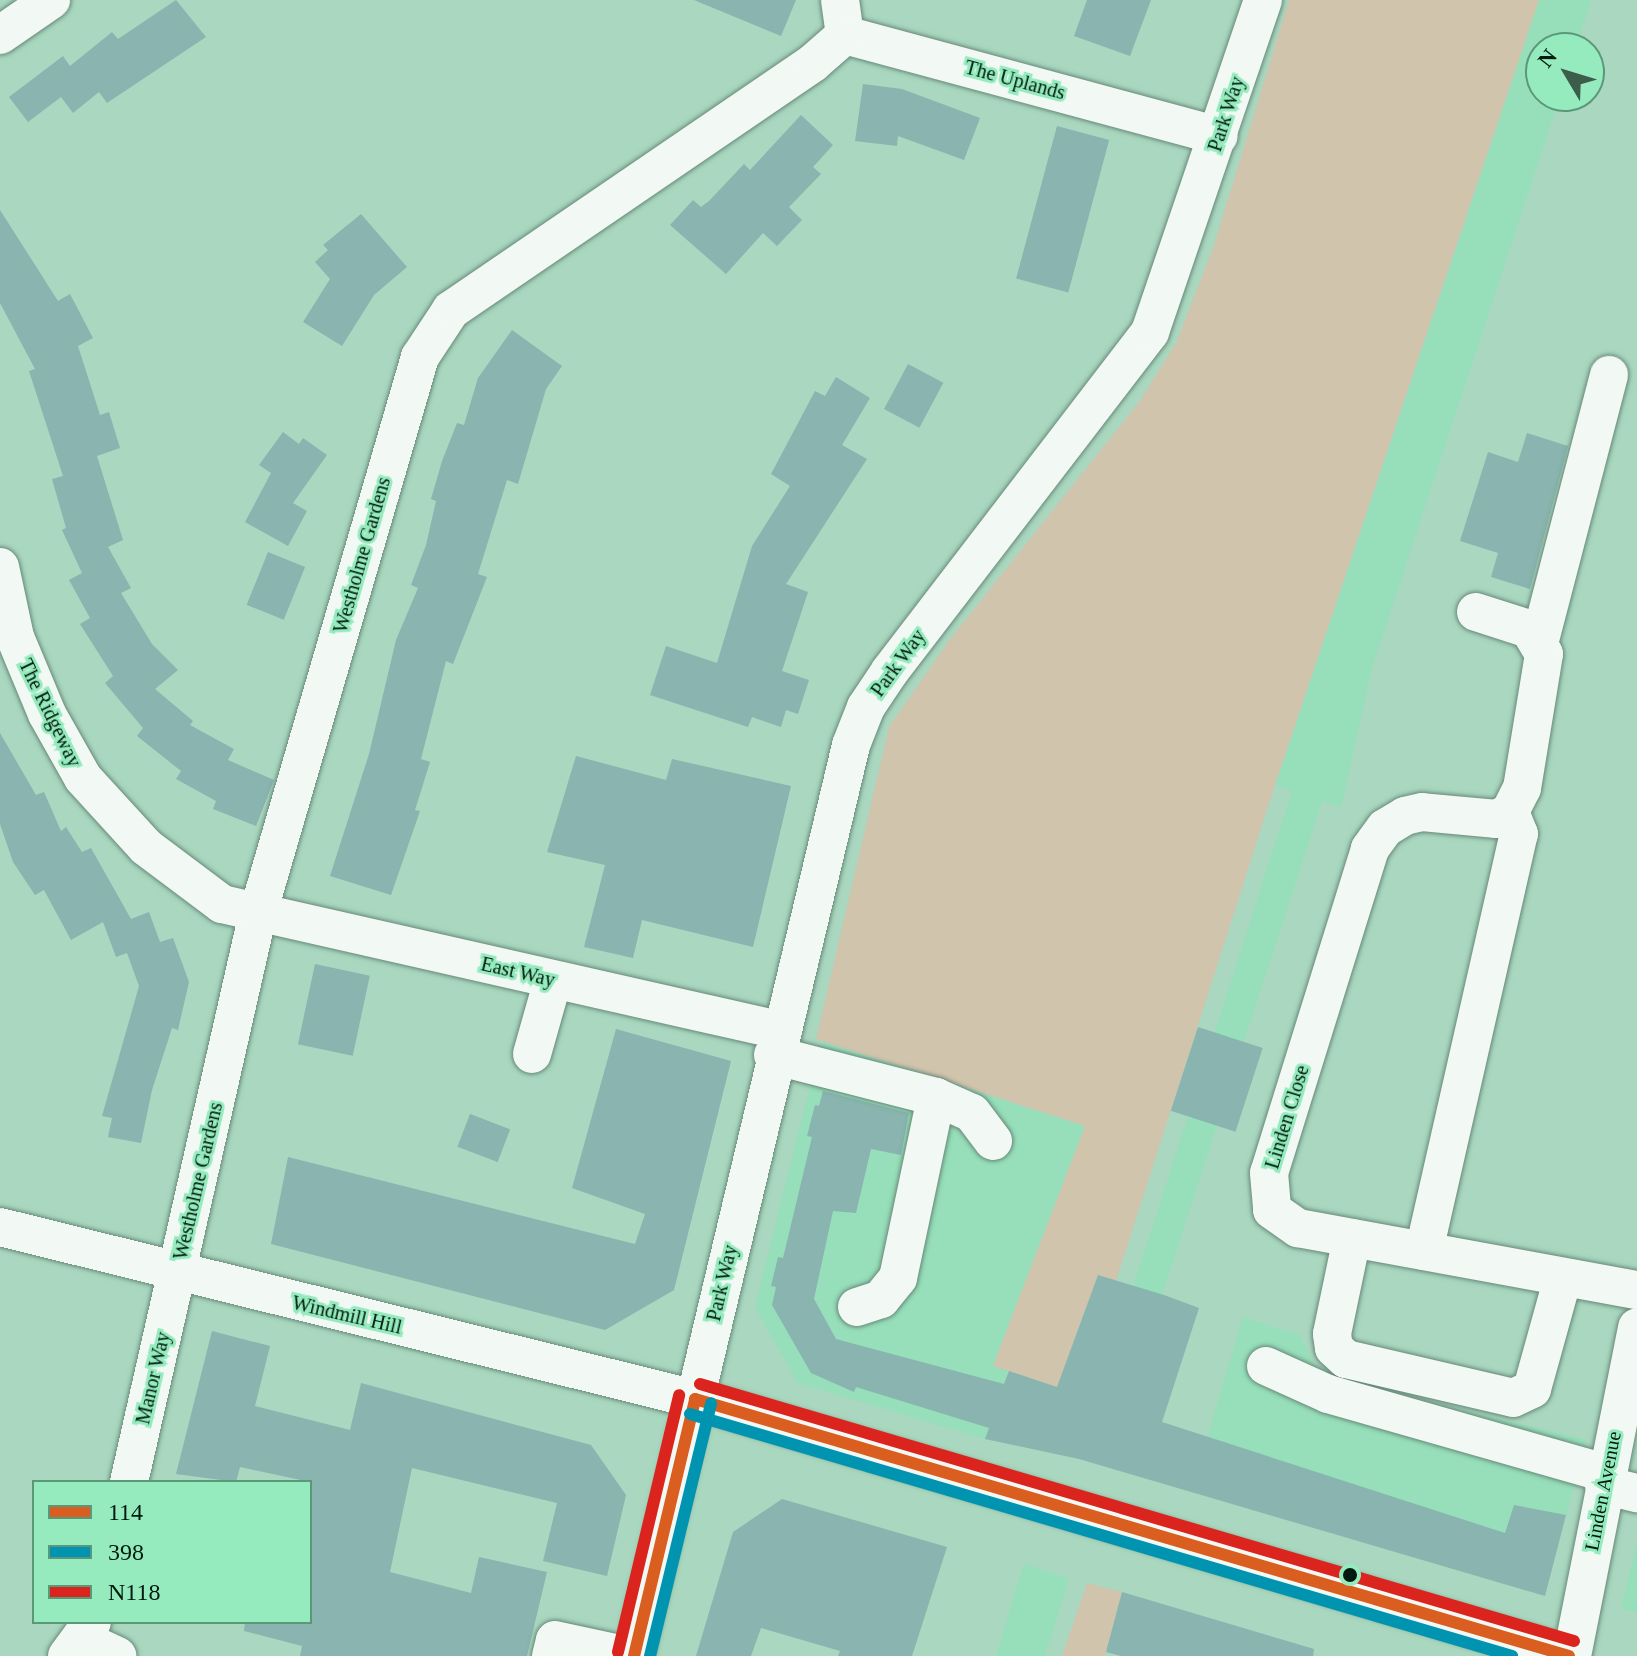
<!DOCTYPE html>
<html>
<head>
<meta charset="utf-8">
<style>
  body { margin:0 }
  #map { position:relative; width:1637px; height:1656px; overflow:hidden; background:#a9d7bf; font-family:"Times New Roman",serif }
  div>[style] { position:absolute }
  .built>* { inset:0; background:#96dfba }
  .green>* { inset:0; background:#d1c4ad }
  .building>* { inset:0; background:#89b4af; transform-origin:0 0 }
  .roads { filter:drop-shadow(0 0 2px #688979) drop-shadow(0 0 2px #688979) }
  .minor>* { height:38px; margin:-19px; padding:0 19px; transform-origin:19px; border-radius:19px; background:#f2f9f5 }
  .bus-1>* { height:12px; margin:-6px; padding:0 6px; transform-origin:6px; border-radius:6px; background:#da5e20 }
  .bus-2>* { height:12px; margin:-6px; padding:0 6px; transform-origin:6px; border-radius:6px; background:#0094b1 }
  .bus-3>* { height:12px; margin:-6px; padding:0 6px; transform-origin:6px; border-radius:6px; background:#dc241f }
  .dots>* { width:22px; height:22px; translate:-50% -50%; box-sizing:border-box; border:4px solid #95ebbe; border-radius:50% }
  span { translate:-50% -50%; white-space:nowrap; text-align:center; line-height:1.15; -webkit-text-stroke:6px #95ebbe; paint-order:stroke }
  .street-label { font-size:20px; color:#011b0e }
  .legend { position:absolute; left:32px; top:1480px; width:280px; height:144px; box-sizing:border-box; background:#95ebbe; border:2px solid #5a9878; margin:0; padding:10px 14px; list-style:none; font-size:24px; color:#011b0e }
  .legend li { display:flex; align-items:center; gap:16px; height:40px }
  .legend b { width:40px; border:2px solid #5a9878 }
  .north { position:absolute; left:1525px; top:32px; width:80px; height:80px; box-sizing:border-box; background:#95ebbe; border:2px solid #5a9878; border-radius:50%; rotate:308deg; font-size:22px; font-weight:700; line-height:32px; text-align:center; color:#011b0e }
  .north::after { content:''; display:block; margin:auto; width:28px; height:36px; background:#3c5d4c; clip-path:polygon(50% 0,100% 100%,50% 72%,0 100%) }
</style>
</head>
<body>
<div id="map">
  <div class="built">
    <div style="clip-path:polygon(1539px 0,1591px 0,1576px 48px,1541px 48px,1541px 96px,1560px 96px,1372px 668px,1341px 807px,1322px 801px,1124px 1412px,1096px 1403px,1292px 791px,1275px 785px)"></div>
    <div style="clip-path:polygon(821px 1042px,1085px 1126px,993px 1365px,1009px 1371px,985px 1439px,798px 1383px,755px 1307px)"></div>
    <div style="clip-path:polygon(1243px 1317px,1300px 1335px,1320px 1377px,1586px 1440px,1545px 1596px,1191px 1492px)"></div>
    <div style="clip-path:polygon(1637px 1541px,1637px 1612px,1621px 1609px)"></div>
    <div style="clip-path:polygon(1024px 1563px,1069px 1579px,1045px 1656px,996px 1656px)"></div>
  </div>
  <div class="green">
    <div style="clip-path:polygon(1289px 0,1539px 0,1275px 785px,1116px 1281px,1098px 1275px,1057px 1387px,993px 1366px,1085px 1126px,816px 1039px,889px 727px,950px 639px,1139px 402px,1176px 343px,1214px 245px)"></div>
    <div style="clip-path:polygon(1087px 1583px,1122px 1592px,1105px 1656px,1062px 1656px)"></div>
  </div>
  <div class="building">
    <div style="clip-path:polygon(176px 0,206px 37px,107px 103px,99px 92px,73px 113px,61px 97px,28px 122px,9px 97px,63px 56px,70px 66px,112px 32px,118px 39px)"></div>
    <div style="clip-path:polygon(694px 0,796px 0,781px 36px)"></div>
    <div style="clip-path:polygon(1087px 0,1151px 0,1130px 56px,1074px 36px)"></div>
    <div style="clip-path:polygon(863px 84px,902px 89px,980px 118px,964px 160px,898px 136px,897px 146px,855px 141px)"></div>
    <div style="clip-path:polygon(801px 115px,833px 145px,813px 167px,821px 174px,789px 207px,802px 220px,777px 246px,763px 233px,726px 274px,670px 225px,693px 200px,701px 207px,709px 201px,744px 164px,750px 170px)"></div>
    <div style="left:1057px;top:126px;width:54px;height:158px;rotate:15deg"></div>
    <div style="clip-path:polygon(0 210px,58px 301px,70px 294px,93px 338px,78px 346px,100px 415px,109px 412px,120px 448px,97px 456px,123px 540px,108px 547px,131px 588px,121px 593px,152px 644px,178px 670px,155px 689px,193px 721px,190px 725px,234px 749px,228px 760px,274px 780px,256px 826px,213px 809px,216px 801px,176px 779px,181px 771px,137px 736px,143px 728px,105px 683px,113px 676px,80px 624px,90px 618px,69px 580px,82px 573px,62px 530px,66px 528px,52px 479px,63px 476px,29px 371px,35px 369px,0 303px)"></div>
    <div style="clip-path:polygon(361px 214px,407px 267px,374px 295px,342px 346px,303px 322px,330px 279px,315px 262px,328px 250px,323px 245px)"></div>
    <div style="clip-path:polygon(512px 330px,562px 366px,546px 389px,518px 484px,507px 480px,478px 574px,487px 577px,453px 664px,446px 661px,421px 759px,430px 762px,415px 810px,420px 811px,391px 895px,330px 876px,369px 754px,396px 640px,418px 588px,411px 585px,426px 545px,436px 501px,431px 499px,442px 461px,457px 423px,464px 425px,478px 378px)"></div>
    <div style="left:908px;top:364px;width:40px;height:51px;rotate:28deg"></div>
    <div style="clip-path:polygon(836px 377px,870px 398px,842px 445px,867px 459px,786px 584px,808px 592px,782px 671px,809px 680px,798px 714px,786px 710px,781px 727px,752px 717px,748px 727px,650px 695px,666px 646px,717px 663px,752px 546px,790px 486px,771px 474px,815px 391px,825px 396px)"></div>
    <div style="clip-path:polygon(283px 432px,299px 444px,303px 438px,327px 455px,293px 503px,307px 511px,288px 546px,245px 522px,271px 473px,259px 465px)"></div>
    <div style="clip-path:polygon(1527px 433px,1568px 446px,1530px 589px,1491px 577px,1498px 553px,1460px 541px,1488px 452px,1518px 462px)"></div>
    <div style="left:268px;top:552px;width:40px;height:57px;rotate:22deg"></div>
    <div style="clip-path:polygon(0 733px,36px 795px,44px 792px,61px 831px,66px 827px,82px 852px,91px 848px,131px 919px,149px 912px,160px 942px,173px 938px,189px 982px,178px 1030px,172px 1028px,152px 1090px,141px 1143px,108px 1137px,112px 1118px,102px 1116px,139px 986px,127px 953px,116px 957px,103px 922px,71px 940px,44px 890px,35px 895px,13px 862px,0 824px)"></div>
    <div style="clip-path:polygon(576px 756px,666px 780px,672px 759px,791px 786px,753px 947px,642px 920px,633px 958px,584px 947px,605px 865px,547px 852px)"></div>
    <div style="left:315px;top:964px;width:56px;height:82px;rotate:12deg"></div>
    <div style="left:1198px;top:1027px;width:68px;height:88px;rotate:18deg"></div>
    <div style="clip-path:polygon(616px 1029px,731px 1061px,674px 1290px,605px 1330px,271px 1244px,288px 1157px,635px 1244px,645px 1214px,572px 1188px)"></div>
    <div style="clip-path:polygon(823px 1091px,909px 1113px,901px 1155px,871px 1149px,856px 1213px,833px 1211px,814px 1299px,836px 1339px,1004px 1384px,1009px 1371px,1057px 1387px,1098px 1275px,1164px 1295px,1199px 1308px,1162px 1422px,1505px 1533px,1514px 1505px,1566px 1515px,1545px 1596px,1079px 1459px,985px 1439px,989px 1428px,856px 1387px,854px 1392px,811px 1373px,772px 1305px,776px 1287px,771px 1286px,778px 1257px,783px 1258px,812px 1137px,807px 1136px,815px 1105px,819px 1106px)"></div>
    <div style="left:470px;top:1114px;width:43px;height:35px;rotate:21deg"></div>
    <div style="clip-path:polygon(212px 1331px,270px 1346px,255px 1406px,350px 1430px,361px 1383px,591px 1445px,626px 1495px,607px 1576px,543px 1561px,557px 1503px,412px 1468px,390px 1572px,471px 1593px,479px 1557px,547px 1572px,527px 1656px,300px 1656px,302px 1646px,244px 1631px,245px 1622px,310px 1622px,310px 1482px,240px 1467px,236px 1482px,176px 1474px)"></div>
    <div style="clip-path:polygon(782px 1499px,947px 1547px,912px 1656px,838px 1656px,840px 1651px,761px 1628px,751px 1656px,696px 1656px,733px 1532px)"></div>
    <div style="clip-path:polygon(1122px 1592px,1314px 1649px,1313px 1656px,1121px 1656px,1106px 1652px)"></div>
  </div>
  <div class="roads">
    <div class="minor">
      <div style="left:840px;top:0;width:35px;rotate:82deg"></div>
      <div style="left:0;top:35px;width:62px;rotate:-34.5deg"></div>
      <div style="left:845px;top:35px;width:387px;rotate:15.1deg"></div>
      <div style="left:0;top:567px;width:72px;rotate:77.9deg"></div>
      <div style="left:15px;top:637px;width:83px;rotate:67.4deg"></div>
      <div style="left:47px;top:714px;width:73px;rotate:60.6deg"></div>
      <div style="left:83px;top:778px;width:93px;rotate:47.6deg"></div>
      <div style="left:146px;top:847px;width:95px;rotate:36.9deg"></div>
      <div style="left:222px;top:904px;width:571px;rotate:12.75deg"></div>
      <div style="left:1476px;top:612px;width:56px;rotate:17.8deg"></div>
      <div style="left:1529px;top:629px;width:29px;rotate:59deg"></div>
      <div style="left:1544px;top:654px;width:136px;rotate:99.3deg"></div>
      <div style="left:1522px;top:788px;width:27px;rotate:117deg"></div>
      <div style="left:1510px;top:812px;width:15px;rotate:152deg"></div>
      <div style="left:1497px;top:819px;width:75px;rotate:-174.7deg"></div>
      <div style="left:1422px;top:812px;width:17px;rotate:167deg"></div>
      <div style="left:1405px;top:816px;width:23px;rotate:149deg"></div>
      <div style="left:1385px;top:828px;width:26px;rotate:126deg"></div>
      <div style="left:1370px;top:849px;width:339px;rotate:107.3deg"></div>
      <div style="left:1269px;top:1173px;width:37px;rotate:85deg"></div>
      <div style="left:1272px;top:1210px;width:32px;rotate:35deg"></div>
      <div style="left:1298px;top:1228px;width:345px;rotate:10.4deg"></div>
      <div style="left:1540px;top:640px;width:274px;rotate:-75.4deg"></div>
      <div style="left:532px;top:1054px;width:77px;rotate:-74.2deg"></div>
      <div style="left:773px;top:1055px;width:168px;rotate:14.4deg"></div>
      <div style="left:936px;top:1097px;width:39px;rotate:24deg"></div>
      <div style="left:972px;top:1113px;width:35px;rotate:53deg"></div>
      <div style="left:0;top:1227px;width:716px;rotate:13.9deg"></div>
      <div style="left:695px;top:1399px;width:911px;rotate:16.39deg"></div>
      <div style="left:1352px;top:1238px;width:98px;rotate:101.8deg"></div>
      <div style="left:1332px;top:1334px;width:14px;rotate:82deg"></div>
      <div style="left:1334px;top:1348px;width:16px;rotate:43deg"></div>
      <div style="left:1346px;top:1359px;width:171px;rotate:13.1deg"></div>
      <div style="left:1513px;top:1398px;width:21px;rotate:-25deg"></div>
      <div style="left:1532px;top:1389px;width:116px;rotate:-74.5deg"></div>
      <div style="left:1424px;top:1251px;width:428px;rotate:-77.2deg"></div>
      <div style="left:1519px;top:834px;width:24px;rotate:-112deg"></div>
      <div style="left:857px;top:1307px;width:25px;rotate:-18deg"></div>
      <div style="left:881px;top:1299px;width:27px;rotate:-51deg"></div>
      <div style="left:898px;top:1278px;width:185px;rotate:-78.1deg"></div>
      <div style="left:1266px;top:1366px;width:68px;rotate:24.3deg"></div>
      <div style="left:1328px;top:1394px;width:289px;rotate:15.9deg"></div>
      <div style="left:129px;top:1482px;width:583px;rotate:-77.23deg"></div>
      <div style="left:258px;top:913px;width:579px;rotate:-73.76deg"></div>
      <div style="left:420px;top:357px;width:56px;rotate:-56.6deg"></div>
      <div style="left:451px;top:310px;width:438px;rotate:-34.3deg"></div>
      <div style="left:813px;top:63px;width:43px;rotate:-41.2deg"></div>
      <div style="left:1604px;top:1485px;width:34px;rotate:14deg"></div>
      <div style="left:83px;top:1640px;width:38px;rotate:25deg"></div>
      <div style="left:67px;top:1656px;width:42px;rotate:-53.7deg"></div>
      <div style="left:551px;top:1656px;width:16px;rotate:-76deg"></div>
      <div style="left:555px;top:1640px;width:76px;rotate:12.2deg"></div>
      <div style="left:634px;top:1656px;width:936px;rotate:-76.6deg"></div>
      <div style="left:851px;top:745px;width:41px;rotate:-68.5deg"></div>
      <div style="left:866px;top:707px;width:43px;rotate:-56.3deg"></div>
      <div style="left:890px;top:671px;width:427px;rotate:-52.5deg"></div>
      <div style="left:1150px;top:332px;width:351px;rotate:-71.2deg"></div>
      <div style="left:1572px;top:1656px;width:335px;rotate:-78.8deg"></div>
    </div>
  </div>
  <div class="bus-1">
    <div style="left:695px;top:1399px;width:911px;rotate:16.39deg"></div>
    <div style="left:634px;top:1656px;width:264px;rotate:-76.6deg"></div>
  </div>
  <div class="bus-2">
    <div style="left:690px;top:1414px;width:857px;rotate:16.4deg"></div>
    <div style="left:650px;top:1656px;width:260px;rotate:-76.4deg"></div>
  </div>
  <div class="bus-3">
    <div style="left:700px;top:1384px;width:911px;rotate:16.39deg"></div>
    <div style="left:618px;top:1652px;width:264px;rotate:-76.6deg"></div>
  </div>
  <div class="dots">
    <div style="left:1350px;top:1575px;background:#011b0e"></div>
  </div>
  <div class="street-label">
    <span style="left:1015px;top:80px;rotate:15deg">The Uplands</span>
    <span style="left:1226px;top:114px;rotate:-72deg">Park Way</span>
    <span style="left:362px;top:555px;rotate:-74deg">Westholme Gardens</span>
    <span style="left:898px;top:663px;rotate:-54deg">Park Way</span>
    <span style="left:50px;top:713px;rotate:64deg">The Ridgeway</span>
    <span style="left:518px;top:972px;rotate:13deg">East Way</span>
    <span style="left:1287px;top:1117px;rotate:-73deg">Linden Close</span>
    <span style="left:198px;top:1181px;rotate:-77deg">Westholme Gardens</span>
    <span style="left:722px;top:1283px;rotate:-77deg">Park Way</span>
    <span style="left:347px;top:1315px;rotate:13deg">Windmill Hill</span>
    <span style="left:153px;top:1378px;rotate:-77deg">Manor Way</span>
    <span style="left:1603px;top:1491px;rotate:-79deg">Linden Avenue</span>
  </div>
  <ul class="legend">
  <li><b style="height:10px;background:#da5e20"></b>114</li>
  <li><b style="height:10px;background:#0094b1"></b>398</li>
  <li><b style="height:10px;background:#dc241f"></b>N118</li>
  </ul>
  <div class="north">N</div>
</div>
</body>
</html>
